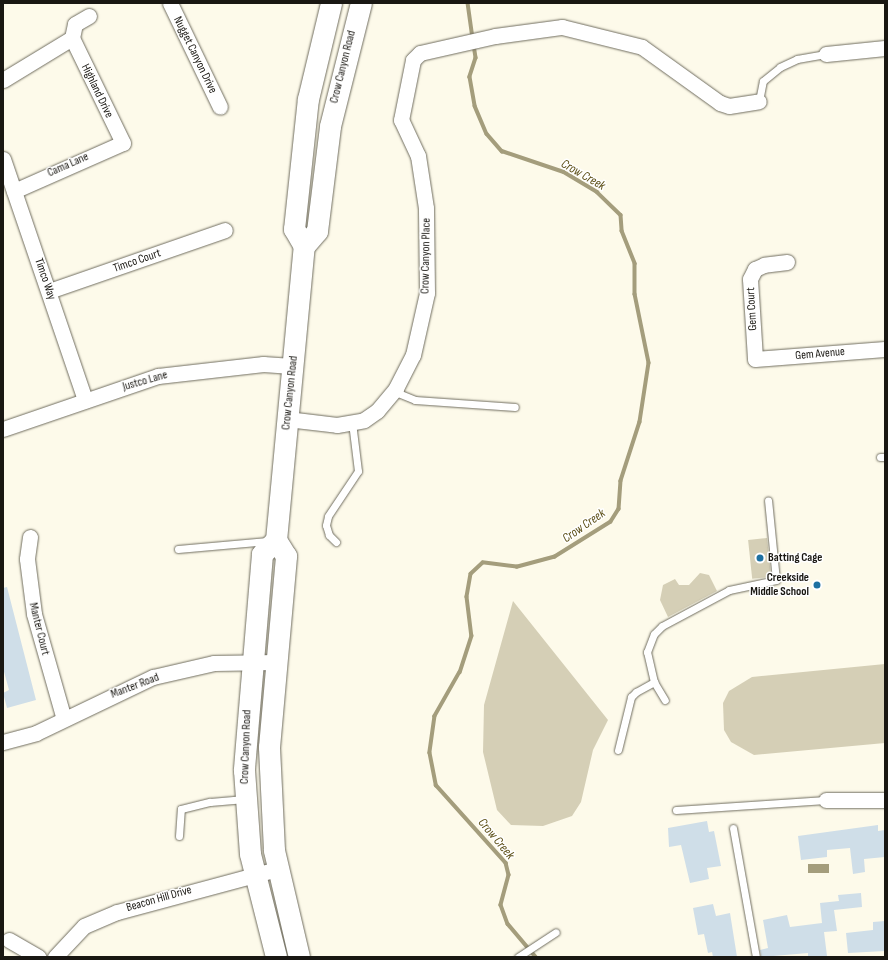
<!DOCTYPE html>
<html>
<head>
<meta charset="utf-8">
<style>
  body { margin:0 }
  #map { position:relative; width:888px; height:960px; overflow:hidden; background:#fdfaea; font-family:"Sofia Sans Condensed",sans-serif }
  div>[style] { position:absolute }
  .green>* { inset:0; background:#d5cfb6; transform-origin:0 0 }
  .water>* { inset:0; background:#a49d7c; transform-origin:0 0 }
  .stream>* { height:3.5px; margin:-1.75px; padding:0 1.75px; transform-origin:1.75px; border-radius:1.75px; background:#a49d7c }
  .building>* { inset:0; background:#cfdee8 }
  .roads { filter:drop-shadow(0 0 1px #706d5f) drop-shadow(0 0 1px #706d5f) }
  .lane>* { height:7px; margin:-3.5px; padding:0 3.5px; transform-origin:3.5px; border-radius:3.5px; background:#fff }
  .street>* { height:15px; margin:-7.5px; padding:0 7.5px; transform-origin:7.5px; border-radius:7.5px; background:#fff }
  .secondary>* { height:21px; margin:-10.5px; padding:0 10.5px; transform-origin:10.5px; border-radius:10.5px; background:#fff }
  .dots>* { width:11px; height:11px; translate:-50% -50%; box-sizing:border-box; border:2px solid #fff; border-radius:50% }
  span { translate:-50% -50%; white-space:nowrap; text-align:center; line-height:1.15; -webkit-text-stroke:3px #fff; paint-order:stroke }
  .street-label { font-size:12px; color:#191712 }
  .poi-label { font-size:12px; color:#191712; font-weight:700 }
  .left { translate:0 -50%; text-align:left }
  .right { translate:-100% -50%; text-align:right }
  .water-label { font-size:13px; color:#5d5017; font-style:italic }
  .frame { position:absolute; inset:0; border:4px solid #191712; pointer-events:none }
</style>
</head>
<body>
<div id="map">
  <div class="green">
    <div style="left:767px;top:538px;width:39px;height:19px;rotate:84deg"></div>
    <div style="clip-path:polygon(700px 573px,709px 575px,717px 591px,668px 617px,660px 600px,663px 585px,675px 579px,679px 585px,689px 585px)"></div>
    <div style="clip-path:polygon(513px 601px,608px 720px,593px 750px,581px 802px,572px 816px,543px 826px,511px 825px,497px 810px,483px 752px,484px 705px)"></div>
    <div style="clip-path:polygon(885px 664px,885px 743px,754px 755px,731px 742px,724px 730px,723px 703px,729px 691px,752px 677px)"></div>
  </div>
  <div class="water">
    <div style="left:829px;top:864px;width:9px;height:21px;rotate:90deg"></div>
  </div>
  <div class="stream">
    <div style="left:468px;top:3px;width:34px;rotate:82deg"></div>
    <div style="left:474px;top:45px;width:13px;rotate:81deg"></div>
    <div style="left:476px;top:58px;width:20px;rotate:108deg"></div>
    <div style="left:470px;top:77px;width:29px;rotate:80deg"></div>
    <div style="left:475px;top:106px;width:30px;rotate:67deg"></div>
    <div style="left:487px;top:134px;width:23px;rotate:49deg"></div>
    <div style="left:502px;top:151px;width:65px;rotate:18.7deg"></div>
    <div style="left:564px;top:172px;width:39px;rotate:31deg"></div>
    <div style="left:597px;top:192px;width:33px;rotate:44deg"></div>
    <div style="left:621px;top:215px;width:16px;rotate:86deg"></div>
    <div style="left:622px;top:231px;width:35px;rotate:68deg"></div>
    <div style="left:635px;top:264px;width:30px;rotate:90deg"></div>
    <div style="left:635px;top:294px;width:70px;rotate:78.5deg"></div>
    <div style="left:649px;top:363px;width:60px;rotate:98.7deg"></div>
    <div style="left:640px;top:422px;width:62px;rotate:107.9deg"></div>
    <div style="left:621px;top:481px;width:28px;rotate:94deg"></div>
    <div style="left:619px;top:509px;width:15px;rotate:122deg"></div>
    <div style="left:611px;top:522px;width:66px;rotate:148deg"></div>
    <div style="left:555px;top:557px;width:39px;rotate:165deg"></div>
    <div style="left:517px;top:567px;width:34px;rotate:-173deg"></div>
    <div style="left:483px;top:563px;width:16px;rotate:137deg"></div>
    <div style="left:471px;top:574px;width:23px;rotate:100deg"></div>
    <div style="left:467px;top:597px;width:39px;rotate:83deg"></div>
    <div style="left:472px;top:636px;width:38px;rotate:108deg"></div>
    <div style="left:460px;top:672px;width:51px;rotate:119.6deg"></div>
    <div style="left:435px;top:716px;width:37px;rotate:98deg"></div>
    <div style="left:430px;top:753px;width:33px;rotate:79deg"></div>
    <div style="left:436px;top:785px;width:105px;rotate:48.1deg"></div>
    <div style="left:506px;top:863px;width:12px;rotate:76deg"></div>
    <div style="left:509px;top:875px;width:31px;rotate:105deg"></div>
    <div style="left:501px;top:905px;width:20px;rotate:70deg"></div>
    <div style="left:508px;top:924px;width:43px;rotate:49.7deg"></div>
  </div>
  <div class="building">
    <div style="clip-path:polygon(7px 587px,36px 700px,7px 708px,3px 693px,9px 690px,3px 668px,3px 588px)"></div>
    <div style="clip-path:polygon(707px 821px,709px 832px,714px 831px,721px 866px,707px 868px,709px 879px,690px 883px,681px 845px,669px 847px,668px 828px)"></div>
    <div style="clip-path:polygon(878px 825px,878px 831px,885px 830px,885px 857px,864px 859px,865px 872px,853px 874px,850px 848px,827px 850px,827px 857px,801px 860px,798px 836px)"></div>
    <div style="clip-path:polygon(861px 893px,862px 907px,834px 910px,837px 931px,824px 932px,827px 956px,808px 957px,808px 953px,761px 957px,760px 950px,768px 948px,763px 920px,787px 915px,790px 927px,822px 923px,820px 903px,839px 901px,838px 895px)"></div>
    <div style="clip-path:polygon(713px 904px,716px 916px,730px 913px,737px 957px,713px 957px,712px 952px,708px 953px,704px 934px,698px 935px,693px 908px)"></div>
    <div style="clip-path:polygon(885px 921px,885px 951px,848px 953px,846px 933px,873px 930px,873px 922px)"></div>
  </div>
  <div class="roads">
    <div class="lane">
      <div style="left:759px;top:101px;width:20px;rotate:-79deg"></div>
      <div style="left:763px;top:81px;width:22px;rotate:-39deg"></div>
      <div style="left:780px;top:67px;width:19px;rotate:-25deg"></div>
      <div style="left:797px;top:59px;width:29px;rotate:-10deg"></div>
      <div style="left:393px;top:391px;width:24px;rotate:22deg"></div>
      <div style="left:415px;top:400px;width:100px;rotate:4deg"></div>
      <div style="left:880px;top:457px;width:5px"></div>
      <div style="left:336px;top:542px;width:10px;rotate:-135deg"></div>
      <div style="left:329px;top:535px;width:10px;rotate:-107deg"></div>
      <div style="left:326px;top:525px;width:9px;rotate:-77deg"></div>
      <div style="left:328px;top:516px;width:54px;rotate:-56.3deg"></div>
      <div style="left:358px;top:471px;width:49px;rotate:-97deg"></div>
      <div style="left:178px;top:549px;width:90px;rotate:-5.1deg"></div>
      <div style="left:654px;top:682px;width:31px;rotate:-103deg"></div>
      <div style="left:647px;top:652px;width:19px;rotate:-69deg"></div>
      <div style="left:654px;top:634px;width:11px;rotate:-45deg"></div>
      <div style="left:662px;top:626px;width:76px;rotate:-28.2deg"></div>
      <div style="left:729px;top:590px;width:48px;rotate:-12deg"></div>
      <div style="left:776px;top:580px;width:80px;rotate:-95.7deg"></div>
      <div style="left:618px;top:750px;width:55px;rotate:-76.2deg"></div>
      <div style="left:631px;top:697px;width:7px;rotate:-45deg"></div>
      <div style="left:636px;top:692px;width:21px;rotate:-29deg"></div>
      <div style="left:654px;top:682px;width:21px;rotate:59deg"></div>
      <div style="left:676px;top:810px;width:150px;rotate:-3.8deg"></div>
      <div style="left:733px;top:828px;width:131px;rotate:79.9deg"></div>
      <div style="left:179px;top:836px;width:27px;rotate:-86deg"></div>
      <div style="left:181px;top:809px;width:30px;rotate:-14deg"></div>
      <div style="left:210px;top:802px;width:35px;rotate:-5deg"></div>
      <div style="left:518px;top:957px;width:45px;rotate:-33.3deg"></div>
    </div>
    <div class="street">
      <div style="left:170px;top:3px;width:115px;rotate:64.3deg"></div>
      <div style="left:826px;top:54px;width:59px;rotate:-5.8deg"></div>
      <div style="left:3px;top:80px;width:81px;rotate:-31.3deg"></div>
      <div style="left:72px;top:38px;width:14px;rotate:-78deg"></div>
      <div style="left:75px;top:24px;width:16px;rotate:-30deg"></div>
      <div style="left:3px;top:159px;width:255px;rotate:71.2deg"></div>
      <div style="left:14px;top:191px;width:119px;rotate:-23.8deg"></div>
      <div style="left:123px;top:143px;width:117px;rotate:-115.9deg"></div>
      <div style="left:787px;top:262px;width:23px;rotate:173deg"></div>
      <div style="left:764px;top:265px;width:10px;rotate:156deg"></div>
      <div style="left:755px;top:269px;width:11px;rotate:117deg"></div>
      <div style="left:750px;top:279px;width:80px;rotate:86.4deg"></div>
      <div style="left:755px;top:359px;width:130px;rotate:-4.4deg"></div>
      <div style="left:49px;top:291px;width:186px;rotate:-19.1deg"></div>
      <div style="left:287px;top:419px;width:50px;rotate:6.8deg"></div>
      <div style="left:337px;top:425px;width:27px;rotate:-10deg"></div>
      <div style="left:364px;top:420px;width:16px;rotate:-35deg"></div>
      <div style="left:377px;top:411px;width:30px;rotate:-50deg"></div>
      <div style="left:396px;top:388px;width:37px;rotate:-63deg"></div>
      <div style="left:413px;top:355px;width:64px;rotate:-77.3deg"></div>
      <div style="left:427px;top:293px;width:85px;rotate:-90.7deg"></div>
      <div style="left:426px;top:208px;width:53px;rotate:-98.7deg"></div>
      <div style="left:418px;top:156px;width:40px;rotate:-115deg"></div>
      <div style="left:401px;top:120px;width:61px;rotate:-78.7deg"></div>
      <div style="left:413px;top:60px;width:10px;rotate:-45deg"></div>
      <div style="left:420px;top:53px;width:77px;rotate:-12.8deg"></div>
      <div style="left:495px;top:36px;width:68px;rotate:-7.7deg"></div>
      <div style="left:562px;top:27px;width:82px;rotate:14deg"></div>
      <div style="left:642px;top:47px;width:96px;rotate:35.7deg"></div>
      <div style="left:720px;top:103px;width:9px;rotate:18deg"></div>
      <div style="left:729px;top:106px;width:30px;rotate:-9deg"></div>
      <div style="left:3px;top:429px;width:164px;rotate:-18.9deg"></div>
      <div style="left:158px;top:376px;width:106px;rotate:-6.5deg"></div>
      <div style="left:263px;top:364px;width:29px;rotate:4deg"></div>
      <div style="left:30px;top:537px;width:22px;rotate:98deg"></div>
      <div style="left:27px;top:559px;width:55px;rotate:82.7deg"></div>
      <div style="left:34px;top:614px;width:109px;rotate:74.1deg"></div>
      <div style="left:3px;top:742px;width:34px;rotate:-15deg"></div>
      <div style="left:36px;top:733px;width:130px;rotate:-25.6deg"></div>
      <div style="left:153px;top:677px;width:63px;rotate:-12.9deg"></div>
      <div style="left:214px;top:663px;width:62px;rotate:-0.9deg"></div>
      <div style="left:826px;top:800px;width:59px"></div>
      <div style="left:9px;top:940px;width:34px;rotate:30deg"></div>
      <div style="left:55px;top:957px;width:42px;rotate:-46.9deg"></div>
      <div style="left:84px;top:926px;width:36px;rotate:-23deg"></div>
      <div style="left:117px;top:912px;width:166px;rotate:-15deg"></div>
    </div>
    <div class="secondary">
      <div style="left:304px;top:246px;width:20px;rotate:-49deg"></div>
      <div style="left:317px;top:231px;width:106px;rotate:-82.9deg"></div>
      <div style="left:330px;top:126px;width:127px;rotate:-75.9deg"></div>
      <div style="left:276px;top:540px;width:20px;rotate:135deg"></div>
      <div style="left:262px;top:554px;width:217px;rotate:94.8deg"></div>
      <div style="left:244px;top:770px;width:84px;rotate:85.9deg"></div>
      <div style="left:250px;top:854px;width:106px;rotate:75.8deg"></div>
      <div style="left:299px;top:957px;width:110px;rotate:-103.2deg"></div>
      <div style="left:274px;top:850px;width:103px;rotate:-92.8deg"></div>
      <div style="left:269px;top:747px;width:192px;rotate:-84.9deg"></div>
      <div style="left:286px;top:556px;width:19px;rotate:-122deg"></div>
      <div style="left:276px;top:540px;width:295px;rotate:-84.6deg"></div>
      <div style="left:304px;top:246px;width:20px;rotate:-120deg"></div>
      <div style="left:294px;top:229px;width:131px;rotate:-83.9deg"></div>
      <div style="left:308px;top:99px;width:99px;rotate:-76.5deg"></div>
    </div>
  </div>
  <div class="dots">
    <div style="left:760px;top:558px;background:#1e71a2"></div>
    <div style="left:817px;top:585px;background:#1e71a2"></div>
  </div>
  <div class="street-label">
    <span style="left:195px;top:55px;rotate:64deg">Nugget Canyon Drive</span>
    <span style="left:343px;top:67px;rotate:-76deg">Crow Canyon Road</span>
    <span style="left:97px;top:91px;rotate:64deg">Highland Drive</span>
    <span style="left:68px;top:165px;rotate:-24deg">Cama Lane</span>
    <span style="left:426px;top:256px;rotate:-89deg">Crow Canyon Place</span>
    <span style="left:137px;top:261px;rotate:-19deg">Timco Court</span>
    <span style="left:45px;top:279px;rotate:71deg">Timco Way</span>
    <span style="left:752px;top:309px;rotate:-93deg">Gem Court</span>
    <span style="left:820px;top:354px;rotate:-5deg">Gem Avenue</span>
    <span style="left:145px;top:381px;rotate:-16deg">Justco Lane</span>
    <span style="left:290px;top:393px;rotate:-84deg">Crow Canyon Road</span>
    <span style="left:39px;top:629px;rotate:76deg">Manter Court</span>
    <span style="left:135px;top:686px;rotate:-21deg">Manter Road</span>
    <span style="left:246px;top:747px;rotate:-88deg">Crow Canyon Road</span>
    <span style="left:159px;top:899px;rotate:-16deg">Beacon Hill Drive</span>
  </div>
  <div class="poi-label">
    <span class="left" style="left:768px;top:558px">Batting Cage</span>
    <span class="right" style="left:809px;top:585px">Creekside<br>Middle School</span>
  </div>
  <div class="water-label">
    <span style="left:583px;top:175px;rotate:30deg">Crow Creek</span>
    <span style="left:584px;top:526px;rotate:-35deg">Crow Creek</span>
    <span style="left:496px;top:839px;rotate:50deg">Crow Creek</span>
  </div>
  <div class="frame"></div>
</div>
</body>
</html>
